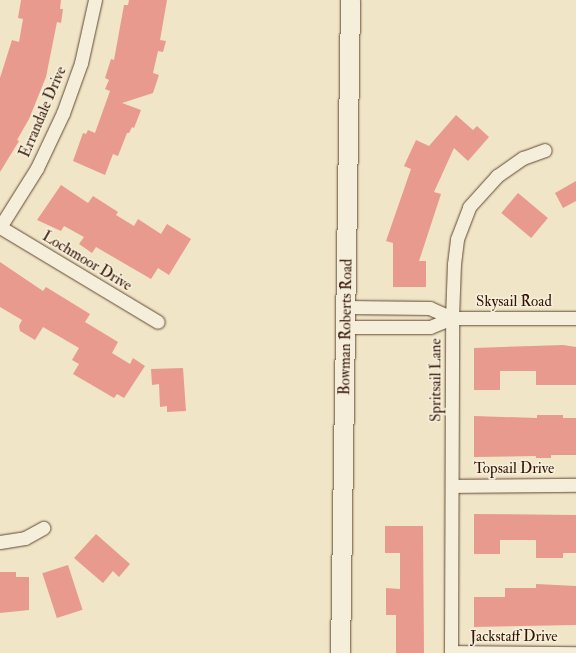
<!DOCTYPE html>
<html>
<head>
<meta charset="utf-8">
<style>
  body { margin:0 }
  #map { position:relative; width:576px; height:653px; overflow:hidden; background:#f0e5c6; font-family:"IM FELL Double Pica",serif }
  div>[style] { position:absolute }
  .building>* { inset:0; background:#e89a8e; transform-origin:0 0 }
  .roads { filter:drop-shadow(0 0 1px #624834) drop-shadow(0 0 1px #624834) }
  .street>* { height:13px; margin:-6.5px; padding:0 6.5px; transform-origin:6.5px; border-radius:6.5px; background:#f5eeda }
  .secondary>* { height:19px; margin:-9.5px; padding:0 9.5px; transform-origin:9.5px; border-radius:9.5px; background:#f5eeda }
  span { translate:-50% -50%; white-space:nowrap; text-align:center; line-height:1.15; -webkit-text-stroke:3.5px #f5eeda; paint-order:stroke }
  .street-label { font-size:15px; color:#331303 }
</style>
</head>
<body>
<div id="map">
  <div class="building">
    <div style="clip-path:polygon(21px 0,61px 0,60px 9px,63px 9px,61px 23px,57px 22px,46px 77px,29px 119px,17px 140px,19px 141px,0 172px,0 78px,12px 40px,19px 42px,23px 19px,18px 18px)"></div>
    <div style="clip-path:polygon(129px 0,167px 0,160px 40px,166px 41px,163px 52px,158px 51px,153px 73px,159px 75px,153px 93px,122px 103px,141px 110px,134px 128px,132px 127px,129px 133px,127px 133px,118px 156px,113px 154px,105px 175px,73px 161px,83px 133px,86px 134px,88px 130px,95px 133px,110px 91px,105px 89px,109px 80px,105px 78px,111px 59px,114px 60px,124px 5px,128px 5px)"></div>
    <div style="clip-path:polygon(456px 115px,473px 130px,477px 126px,489px 137px,468px 161px,454px 148px,434px 192px,441px 194px,419px 261px,426px 261px,426px 287px,393px 287px,393px 243px,386px 241px,411px 169px,404px 166px,416px 140px,429px 146px)"></div>
    <div style="clip-path:polygon(576px 181px,576px 201px,563px 208px,555px 193px)"></div>
    <div style="clip-path:polygon(61px 185px,88px 203px,93px 196px,118px 212px,116px 215px,134px 226px,138px 219px,161px 234px,167px 224px,191px 239px,169px 275px,158px 268px,151px 279px,96px 247px,92px 253px,79px 244px,84px 237px,64px 226px,61px 231px,37px 220px)"></div>
    <div style="left:518px;top:193px;width:39px;height:26px;rotate:40deg"></div>
    <div style="clip-path:polygon(0 262px,43px 291px,46px 287px,90px 314px,85px 322px,118px 342px,112px 353px,130px 364px,133px 358px,145px 366px,124px 398px,117px 394px,114px 398px,73px 374px,79px 364px,72px 360px,79px 348px,43px 327px,35px 340px,20px 331px,19px 326px,22px 320px,0 307px)"></div>
    <div style="clip-path:polygon(563px 345px,576px 347px,576px 385px,536px 385px,536px 371px,500px 371px,500px 390px,474px 390px,474px 348px)"></div>
    <div style="clip-path:polygon(183px 368px,186px 411px,167px 412px,167px 406px,160px 407px,159px 384px,152px 385px,151px 369px)"></div>
    <div style="clip-path:polygon(537px 415px,563px 415px,563px 418px,576px 418px,576px 455px,551px 455px,551px 458px,536px 458px,536px 456px,474px 457px,474px 416px,537px 418px)"></div>
    <div style="clip-path:polygon(474px 514px,576px 515px,576px 553px,563px 553px,563px 558px,536px 558px,536px 540px,500px 540px,500px 554px,474px 554px)"></div>
    <div style="clip-path:polygon(385px 526px,423px 526px,424px 653px,396px 653px,396px 615px,386px 615px,386px 588px,400px 589px,400px 553px,385px 553px)"></div>
    <div style="clip-path:polygon(96px 534px,130px 564px,119px 577px,113px 571px,103px 583px,74px 558px)"></div>
    <div style="left:68px;top:565px;width:47px;height:27px;rotate:72deg"></div>
    <div style="clip-path:polygon(0 572px,16px 572px,16px 577px,29px 577px,29px 610px,0 613px)"></div>
    <div style="clip-path:polygon(536px 584px,576px 586px,576px 625px,474px 627px,474px 597px,505px 597px,505px 588px,536px 588px)"></div>
  </div>
  <div class="roads">
    <div class="street">
      <div style="left:0;top:227px;width:70px;rotate:-57.9deg"></div>
      <div style="left:37px;top:168px;width:61px;rotate:-64.7deg"></div>
      <div style="left:63px;top:113px;width:53px;rotate:-70.2deg"></div>
      <div style="left:81px;top:63px;width:65px;rotate:-77.5deg"></div>
      <div style="left:0;top:227px;width:184px;rotate:31deg"></div>
      <div style="left:452px;top:318px;width:124px"></div>
      <div style="left:347px;top:327px;width:83px"></div>
      <div style="left:430px;top:327px;width:24px;rotate:-22deg"></div>
      <div style="left:452px;top:318px;width:24px;rotate:-156deg"></div>
      <div style="left:430px;top:308px;width:83px;rotate:-179.3deg"></div>
      <div style="left:452px;top:486px;width:124px;rotate:-0.5deg"></div>
      <div style="left:0;top:542px;width:25px;rotate:-9deg"></div>
      <div style="left:25px;top:538px;width:21px;rotate:-29deg"></div>
      <div style="left:451px;top:652px;width:125px;rotate:0.5deg"></div>
      <div style="left:451px;top:653px;width:335px;rotate:-89.8deg"></div>
      <div style="left:452px;top:318px;width:54px;rotate:-87.9deg"></div>
      <div style="left:454px;top:264px;width:25px;rotate:-83deg"></div>
      <div style="left:457px;top:239px;width:34px;rotate:-69deg"></div>
      <div style="left:469px;top:207px;width:42px;rotate:-47.9deg"></div>
      <div style="left:497px;top:176px;width:32px;rotate:-35deg"></div>
      <div style="left:523px;top:158px;width:23px;rotate:-20deg"></div>
    </div>
    <div class="secondary">
      <div style="left:340px;top:653px;width:653px;rotate:-89.12deg"></div>
    </div>
  </div>
  <div class="street-label">
    <span style="left:43px;top:112px;rotate:-67deg">Errandale Drive</span>
    <span style="left:87px;top:261px;rotate:31deg">Lochmoor Drive</span>
    <span style="left:514px;top:302px">Skysail Road</span>
    <span style="left:346px;top:327px;rotate:-89deg">Bowman Roberts Road</span>
    <span style="left:436px;top:380px;rotate:-90deg">Spritsail Lane</span>
    <span style="left:514px;top:469px">Topsail Drive</span>
    <span style="left:514px;top:637px">Jackstaff Drive</span>
  </div>
</div>
</body>
</html>
